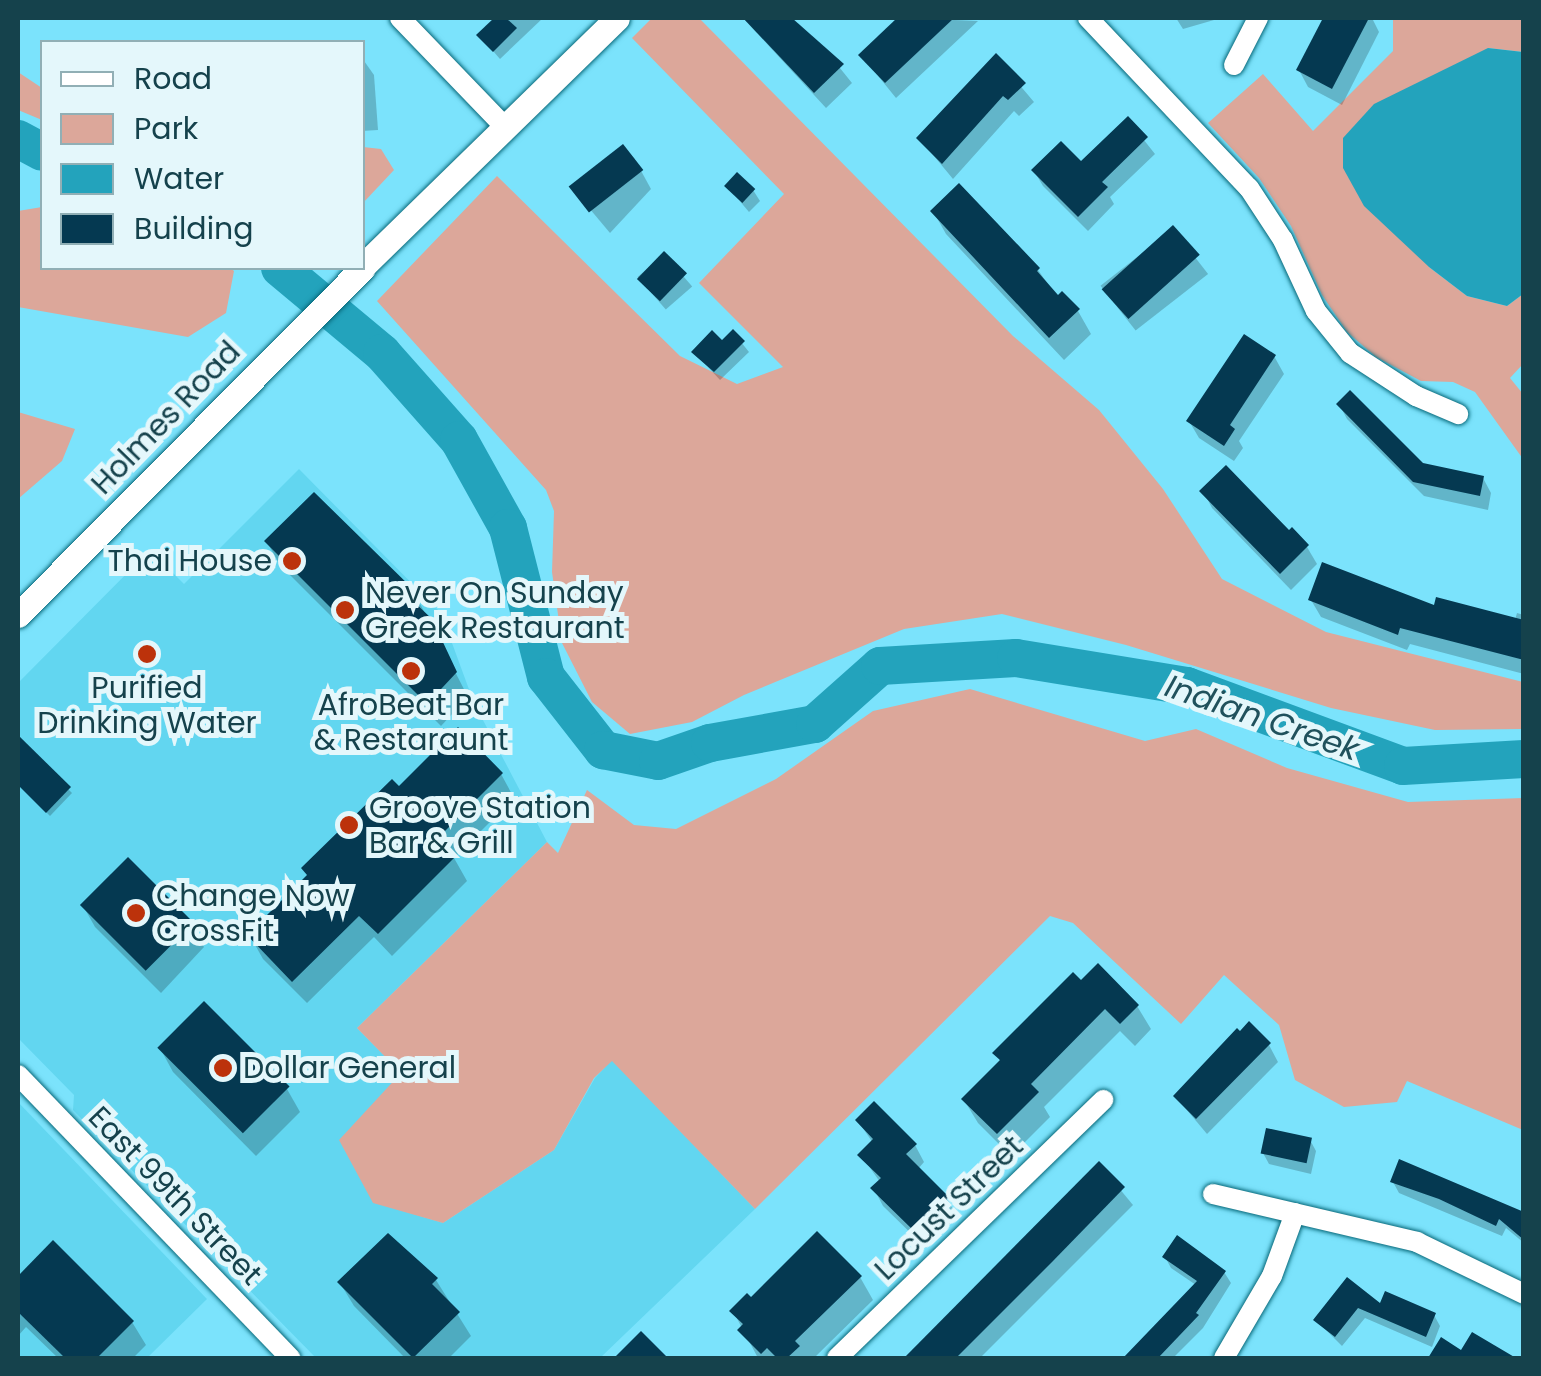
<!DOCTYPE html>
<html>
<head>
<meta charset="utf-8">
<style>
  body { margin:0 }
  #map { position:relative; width:1541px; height:1376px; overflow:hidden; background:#7be3fc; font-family:Poppins,sans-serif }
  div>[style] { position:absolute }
  .built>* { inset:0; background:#62d6f0 }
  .green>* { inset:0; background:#dca79a }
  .water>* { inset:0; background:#23a3bc }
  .shadow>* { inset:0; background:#0003; transform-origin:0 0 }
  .river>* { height:38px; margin:-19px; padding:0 19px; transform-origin:19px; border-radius:19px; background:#23a3bc }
  .building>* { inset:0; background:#053951; transform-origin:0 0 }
  .roads { filter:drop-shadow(0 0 2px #086879) drop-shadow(0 0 2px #086879) }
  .minor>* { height:20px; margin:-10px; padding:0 10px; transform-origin:10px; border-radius:10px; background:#fff }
  .major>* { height:25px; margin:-12.5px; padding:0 12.5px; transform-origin:12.5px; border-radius:12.5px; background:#fff }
  .dots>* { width:28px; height:28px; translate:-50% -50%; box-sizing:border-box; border:5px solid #e4f7fb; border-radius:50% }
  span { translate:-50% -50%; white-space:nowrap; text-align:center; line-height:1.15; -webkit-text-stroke:10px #e4f7fb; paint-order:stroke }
  .street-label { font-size:30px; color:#15424c }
  .poi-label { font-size:30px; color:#15424c }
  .right { translate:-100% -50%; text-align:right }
  .left { translate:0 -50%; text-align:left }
  .water-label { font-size:32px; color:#20515c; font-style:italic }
  .frame { position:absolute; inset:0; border:20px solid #15424c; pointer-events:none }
  .legend { position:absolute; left:40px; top:40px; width:325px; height:230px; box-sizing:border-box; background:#e4f7fb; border:2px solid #91afb5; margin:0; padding:12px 18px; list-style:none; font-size:30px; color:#15424c }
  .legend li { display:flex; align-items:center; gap:20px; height:50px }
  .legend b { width:50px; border:2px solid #91afb5 }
</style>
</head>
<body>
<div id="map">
  <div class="built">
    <div style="clip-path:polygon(299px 469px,441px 613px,474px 703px,547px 842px,357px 1028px,402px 1074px,373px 1202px,443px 1223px,554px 1150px,595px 1078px,612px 1060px,755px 1209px,600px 1358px,316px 1358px,73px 1110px,74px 1095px,18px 1038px,18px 683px,150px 550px,184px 584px)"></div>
    <div style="clip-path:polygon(18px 1102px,207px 1299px,147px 1358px,18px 1358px)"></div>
  </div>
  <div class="green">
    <div style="clip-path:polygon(652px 18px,699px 18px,1013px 336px,1099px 410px,1163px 489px,1222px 579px,1326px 632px,1523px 682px,1523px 729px,1435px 730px,1331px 708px,1126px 645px,1002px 614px,904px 629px,744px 695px,692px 722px,630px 734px,592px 702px,562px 643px,552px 572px,554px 511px,546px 490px,377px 301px,497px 176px,680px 356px,737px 384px,783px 367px,699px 283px,784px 194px,632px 38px)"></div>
    <div style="clip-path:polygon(1393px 18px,1523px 18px,1523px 52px,1488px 48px,1429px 267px,1467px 296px,1507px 306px,1523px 294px,1523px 364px,1510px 378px,1523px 394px,1523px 459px,1475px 392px,1453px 382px,1421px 381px,1376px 357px,1347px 332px,1322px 295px,1291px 226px,1259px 178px,1208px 123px,1263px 74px,1313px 131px,1393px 51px)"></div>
    <div style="clip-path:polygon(18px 72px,42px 88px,42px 120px,18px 110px)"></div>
    <div style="clip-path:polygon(363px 147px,381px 149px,394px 170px,363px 203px)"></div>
    <div style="clip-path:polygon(42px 207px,42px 268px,230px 268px,234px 271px,226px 313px,188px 337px,18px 307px,18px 211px)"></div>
    <div style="clip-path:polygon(18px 412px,75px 429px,62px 461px,18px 499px)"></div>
    <div style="clip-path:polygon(970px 689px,1145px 741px,1196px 729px,1287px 768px,1408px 802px,1523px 798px,1523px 1130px,1407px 1081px,1397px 1102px,1344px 1107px,1295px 1080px,1279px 1025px,1224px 975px,1181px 1024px,1073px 923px,1050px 916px,755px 1209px,612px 1061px,594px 1078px,554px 1150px,443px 1223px,373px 1203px,339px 1140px,401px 1073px,357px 1028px,547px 842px,558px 853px,587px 790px,634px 825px,676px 829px,776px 779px,873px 711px)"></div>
  </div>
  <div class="water">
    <div style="clip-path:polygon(1488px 48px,1523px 52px,1523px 294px,1507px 306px,1467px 296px,1429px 267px,1364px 206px,1343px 168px,1343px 138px,1374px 104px)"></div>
  </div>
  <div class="shadow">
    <div style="clip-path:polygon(498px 18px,543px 18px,500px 59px,480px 36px)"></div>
    <div style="clip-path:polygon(743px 18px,788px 18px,815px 46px,819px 42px,852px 83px,826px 108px)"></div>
    <div style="clip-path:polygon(900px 18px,904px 22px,908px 18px,978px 21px,896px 98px,861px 55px)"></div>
    <div style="clip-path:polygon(1176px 18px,1213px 18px,1214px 20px,1183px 29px)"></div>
    <div style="clip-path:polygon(1326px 18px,1372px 18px,1379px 32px,1342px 105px,1308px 87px,1299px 70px)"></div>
    <div style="clip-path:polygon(995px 56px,1034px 102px,1019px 116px,1014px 111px,953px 179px,919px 138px)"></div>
    <div style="clip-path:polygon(362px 58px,374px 75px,378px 130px,362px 131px)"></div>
    <div style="clip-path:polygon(1128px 120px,1155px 154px,1110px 197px,1114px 204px,1088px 231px,1043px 186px,1034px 171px,1081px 165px)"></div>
    <div style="clip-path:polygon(623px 147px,634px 158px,651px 189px,610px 233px,579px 196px)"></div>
    <div style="clip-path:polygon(727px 186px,753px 190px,760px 201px,749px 212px)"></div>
    <div style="clip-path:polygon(933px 211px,1038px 270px,1058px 298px,1078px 311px,1091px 334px,1064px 360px,946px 234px)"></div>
    <div style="left:1173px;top:229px;width:57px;height:92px;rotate:52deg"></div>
    <div style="left:664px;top:254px;width:43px;height:35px;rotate:49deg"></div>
    <div style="clip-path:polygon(733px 332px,749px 352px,720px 380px,694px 352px,722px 343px)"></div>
    <div style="clip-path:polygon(1274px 356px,1284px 374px,1239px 441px,1243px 448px,1234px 461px,1199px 438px,1189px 421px)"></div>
    <div style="clip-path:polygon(1339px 404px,1422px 466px,1483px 478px,1491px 493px,1488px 510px,1424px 496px,1347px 419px)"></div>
    <div style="clip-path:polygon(1203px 491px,1288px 534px,1307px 547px,1317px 564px,1291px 590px,1212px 508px)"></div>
    <div style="clip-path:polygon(267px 542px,415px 594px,468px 697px,441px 726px,280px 565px)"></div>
    <div style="clip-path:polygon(1311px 600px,1435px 608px,1515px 620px,1517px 613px,1524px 615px,1524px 674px,1410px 644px,1407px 650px,1321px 617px)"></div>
    <div style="clip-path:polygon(18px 739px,72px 793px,50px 816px,18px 784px)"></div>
    <div style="clip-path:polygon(501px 774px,514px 798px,454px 858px,467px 881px,392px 956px,374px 937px,307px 1003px,263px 959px,250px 936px,399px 790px)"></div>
    <div style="clip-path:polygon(82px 904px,191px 924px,204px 947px,161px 993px,95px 927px)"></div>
    <div style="clip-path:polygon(1081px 983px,1137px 1006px,1151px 1029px,1135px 1046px,1120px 1031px,1044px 1107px,1050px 1117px,1011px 1156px,978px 1123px,964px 1100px,1001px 1063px,996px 1053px)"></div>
    <div style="clip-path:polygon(1269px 1045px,1278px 1062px,1207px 1134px,1176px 1097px)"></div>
    <div style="clip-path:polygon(160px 1048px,287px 1089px,300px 1112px,256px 1156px,173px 1072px)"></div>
    <div style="clip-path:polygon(858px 1121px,915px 1145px,924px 1162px,918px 1169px,947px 1199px,957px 1216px,926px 1248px,883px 1206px,874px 1189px,880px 1182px,861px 1155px,873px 1143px)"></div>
    <div style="clip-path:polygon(1310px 1140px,1316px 1151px,1311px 1174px,1269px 1164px,1263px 1153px)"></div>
    <div style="clip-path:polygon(1099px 1164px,1133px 1205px,980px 1358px,906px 1358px)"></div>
    <div style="clip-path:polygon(1393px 1182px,1524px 1215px,1524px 1243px,1506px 1228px,1502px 1236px,1399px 1193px)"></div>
    <div style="clip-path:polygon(53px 1244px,132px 1322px,146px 1345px,133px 1358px,58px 1358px,26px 1327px,18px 1336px,18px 1279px)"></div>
    <div style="clip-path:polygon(1165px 1257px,1224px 1272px,1231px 1283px,1203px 1328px,1173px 1358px,1125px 1358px,1196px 1285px,1171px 1268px)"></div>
    <div style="clip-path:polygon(860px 1277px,873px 1300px,814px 1358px,758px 1358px,733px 1311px,751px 1301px)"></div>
    <div style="clip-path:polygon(436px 1280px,471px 1336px,449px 1358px,405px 1358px,354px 1306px,340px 1283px)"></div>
    <div style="clip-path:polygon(1347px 1280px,1381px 1307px,1434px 1315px,1440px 1326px,1432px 1347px,1365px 1318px,1342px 1346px,1316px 1320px)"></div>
  </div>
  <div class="river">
    <div style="left:18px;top:139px;width:27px;rotate:28deg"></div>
    <div style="left:280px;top:268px;width:133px;rotate:39.8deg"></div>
    <div style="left:382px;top:353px;width:116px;rotate:48.5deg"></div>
    <div style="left:459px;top:440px;width:101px;rotate:60.9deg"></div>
    <div style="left:508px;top:528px;width:154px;rotate:75.7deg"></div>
    <div style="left:546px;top:677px;width:93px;rotate:52deg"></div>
    <div style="left:603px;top:750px;width:56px;rotate:11.3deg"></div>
    <div style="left:658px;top:761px;width:55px;rotate:-19.1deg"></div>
    <div style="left:710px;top:743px;width:107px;rotate:-10.3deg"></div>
    <div style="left:815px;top:724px;width:87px;rotate:-41.7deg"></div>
    <div style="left:880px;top:666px;width:136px;rotate:-3.4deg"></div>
    <div style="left:1016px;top:658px;width:173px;rotate:9.3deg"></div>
    <div style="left:1187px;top:686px;width:230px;rotate:20.3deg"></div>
    <div style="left:1403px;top:766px;width:121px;rotate:-3.3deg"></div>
  </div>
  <div class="building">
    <div style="clip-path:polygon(494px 18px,506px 18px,517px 28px,493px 52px,476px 35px)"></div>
    <div style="clip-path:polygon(743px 18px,792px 18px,844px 64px,814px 93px)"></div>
    <div style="clip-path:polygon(897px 18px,954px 18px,885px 83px,858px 55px)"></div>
    <div style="clip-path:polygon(1323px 18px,1369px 18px,1332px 89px,1296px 70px)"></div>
    <div style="clip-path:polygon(996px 53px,1026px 83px,1008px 100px,1003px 96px,942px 164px,916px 138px)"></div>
    <div style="clip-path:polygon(1128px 116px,1148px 137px,1102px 182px,1108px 187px,1078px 217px,1031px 170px,1061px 141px,1081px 161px)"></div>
    <div style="left:623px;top:144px;width:33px;height:69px;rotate:52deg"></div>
    <div style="left:737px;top:172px;width:25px;height:19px;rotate:43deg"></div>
    <div style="clip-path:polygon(959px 183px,1040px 268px,1037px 271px,1058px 295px,1062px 291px,1080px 309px,1049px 338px,930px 211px)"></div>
    <div style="left:1173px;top:225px;width:40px;height:96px;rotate:48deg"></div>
    <div style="left:664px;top:251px;width:32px;height:39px;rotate:44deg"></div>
    <div style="clip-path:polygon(733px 329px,745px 341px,714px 372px,691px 352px,712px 330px,722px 340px)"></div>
    <div style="clip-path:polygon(1244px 334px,1276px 355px,1230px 425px,1235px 429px,1224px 446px,1186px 421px)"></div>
    <div style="clip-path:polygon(1350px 390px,1423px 463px,1484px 476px,1480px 496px,1413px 482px,1336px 404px)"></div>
    <div style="clip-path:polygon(1226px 465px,1289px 530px,1292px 527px,1309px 545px,1280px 574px,1199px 491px)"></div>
    <div style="clip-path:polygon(314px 492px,417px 593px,411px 599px,432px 619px,457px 672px,427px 704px,264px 541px)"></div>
    <div style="clip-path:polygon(1322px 562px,1434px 605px,1436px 597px,1524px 620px,1524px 660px,1400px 628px,1398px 635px,1308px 600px)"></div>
    <div style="clip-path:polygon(458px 727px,503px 773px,438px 838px,456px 856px,378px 934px,359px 916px,292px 982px,247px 935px,307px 875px,301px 868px,392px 779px,399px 786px)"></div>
    <div style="clip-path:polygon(18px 735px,71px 787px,46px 813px,18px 785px)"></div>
    <div style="left:128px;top:857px;width:93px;height:68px;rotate:45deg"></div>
    <div style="clip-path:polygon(1098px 963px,1139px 1005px,1120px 1024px,1105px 1009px,1031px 1084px,1039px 1092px,997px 1134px,961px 1099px,1000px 1060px,992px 1053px,1073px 972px,1081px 980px)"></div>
    <div style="left:204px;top:1001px;width:121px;height:66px;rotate:45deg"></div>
    <div style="clip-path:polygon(1249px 1021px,1271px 1043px,1196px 1119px,1173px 1096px,1237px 1028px,1240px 1031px)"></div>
    <div style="clip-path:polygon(874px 1101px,917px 1144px,906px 1154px,949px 1197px,915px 1232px,870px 1188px,881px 1178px,857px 1155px,873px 1139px,855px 1120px)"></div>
    <div style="left:1266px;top:1128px;width:47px;height:26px;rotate:12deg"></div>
    <div style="clip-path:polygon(1399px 1159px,1524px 1212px,1524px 1240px,1499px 1219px,1496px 1226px,1439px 1199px,1390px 1182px)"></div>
    <div style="clip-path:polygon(1099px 1161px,1125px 1187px,1052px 1262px,956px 1358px,904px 1358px)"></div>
    <div style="clip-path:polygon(817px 1231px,862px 1276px,795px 1341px,800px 1346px,787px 1358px,777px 1358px,767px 1348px,761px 1354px,737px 1330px,743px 1324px,729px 1311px,747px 1293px,751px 1297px)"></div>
    <div style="clip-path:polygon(388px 1233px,438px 1278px,432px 1284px,460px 1312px,413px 1358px,337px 1282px)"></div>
    <div style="clip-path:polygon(1177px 1235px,1226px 1271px,1196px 1313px,1199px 1315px,1158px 1358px,1123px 1358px,1197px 1281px,1162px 1257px)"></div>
    <div style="clip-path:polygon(53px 1240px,134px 1321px,97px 1358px,65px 1358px,18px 1312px,18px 1276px)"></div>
    <div style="clip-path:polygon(1347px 1277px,1380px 1303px,1385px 1291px,1436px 1313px,1426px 1337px,1358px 1308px,1335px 1337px,1313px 1320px)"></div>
    <div style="clip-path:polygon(641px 1331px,668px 1358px,614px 1358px)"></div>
    <div style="clip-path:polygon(1472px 1332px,1516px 1358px,1428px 1358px,1441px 1337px,1461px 1350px)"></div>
  </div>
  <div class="roads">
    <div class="minor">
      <div style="left:400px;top:18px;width:151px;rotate:46.1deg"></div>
      <div style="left:1088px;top:18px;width:234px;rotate:46.6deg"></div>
      <div style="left:1249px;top:188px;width:62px;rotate:56.8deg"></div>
      <div style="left:1283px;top:240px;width:78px;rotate:65.1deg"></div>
      <div style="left:1316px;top:311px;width:54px;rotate:51deg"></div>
      <div style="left:1350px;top:353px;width:79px;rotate:33.1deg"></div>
      <div style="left:1416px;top:396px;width:46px;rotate:23.2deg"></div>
      <div style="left:1234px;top:65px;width:53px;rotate:-62.9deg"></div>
      <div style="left:18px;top:1075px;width:393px;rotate:46.1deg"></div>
      <div style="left:1213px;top:1194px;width:210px;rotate:13.2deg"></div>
      <div style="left:1417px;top:1242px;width:119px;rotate:25.9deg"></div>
      <div style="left:837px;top:1358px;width:371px;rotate:-44.1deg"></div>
      <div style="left:1224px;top:1358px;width:95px;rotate:-59.7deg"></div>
      <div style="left:1272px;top:1276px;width:67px;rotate:-69.9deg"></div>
    </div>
    <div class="major">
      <div style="left:362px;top:267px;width:356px;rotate:-44.3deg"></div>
      <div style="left:18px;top:615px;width:489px;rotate:-45.2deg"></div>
    </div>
  </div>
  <div class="dots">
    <div style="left:292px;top:561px;background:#bc320b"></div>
    <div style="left:345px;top:610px;background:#bc320b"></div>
    <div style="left:147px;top:654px;background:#bc320b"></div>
    <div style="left:411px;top:671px;background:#bc320b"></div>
    <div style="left:349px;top:825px;background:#bc320b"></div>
    <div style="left:136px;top:913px;background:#bc320b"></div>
    <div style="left:223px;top:1068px;background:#bc320b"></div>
  </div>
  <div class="street-label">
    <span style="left:166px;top:418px;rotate:-46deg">Holmes Road</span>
    <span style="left:175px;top:1196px;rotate:46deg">East 99th Street</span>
    <span style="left:949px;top:1208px;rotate:-44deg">Locust Street</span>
  </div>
  <div class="poi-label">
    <span class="right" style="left:272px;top:561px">Thai House</span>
    <span class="left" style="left:365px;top:610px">Never On Sunday<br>Greek Restaurant</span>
    <span style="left:147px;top:705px">Purified<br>Drinking Water</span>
    <span style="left:411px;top:722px">AfroBeat Bar<br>&amp; Restaraunt</span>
    <span class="left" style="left:369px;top:825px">Groove Station<br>Bar &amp; Grill</span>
    <span class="left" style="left:156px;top:913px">Change Now<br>CrossFit</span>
    <span class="left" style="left:243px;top:1068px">Dollar General</span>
  </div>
  <div class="water-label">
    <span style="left:1262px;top:718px;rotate:19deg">Indian Creek</span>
  </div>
  <div class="frame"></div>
  <ul class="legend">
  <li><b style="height:12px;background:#fff"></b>Road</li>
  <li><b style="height:28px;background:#dca79a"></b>Park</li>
  <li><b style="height:28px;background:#23a3bc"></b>Water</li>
  <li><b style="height:28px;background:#053951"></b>Building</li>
  </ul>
</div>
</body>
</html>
